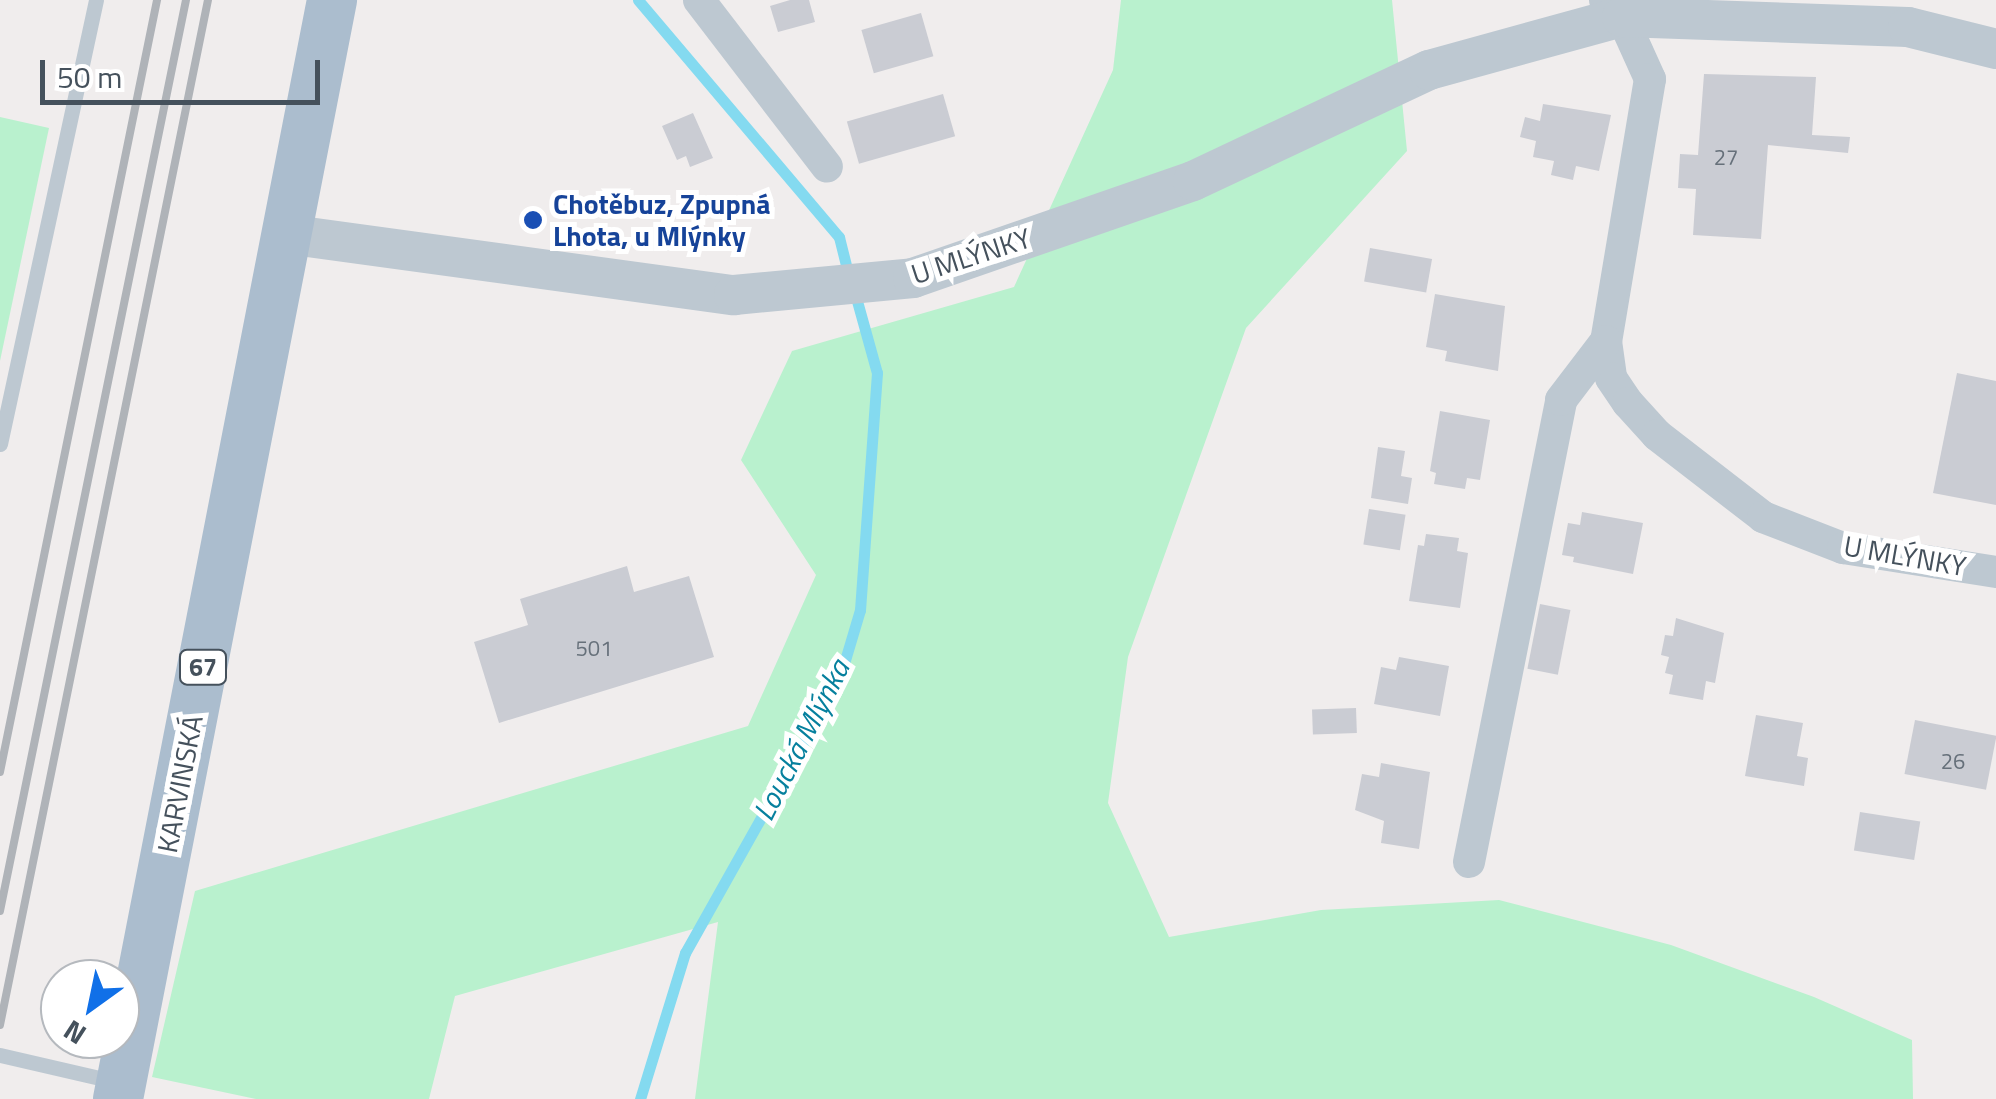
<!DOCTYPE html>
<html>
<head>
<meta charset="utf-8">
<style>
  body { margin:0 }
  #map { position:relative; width:1996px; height:1099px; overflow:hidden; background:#f0eded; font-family:"Titillium Web",sans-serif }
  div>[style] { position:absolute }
  .green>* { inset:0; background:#b9f1ce }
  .stream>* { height:11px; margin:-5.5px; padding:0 5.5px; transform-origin:5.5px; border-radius:5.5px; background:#84daf0 }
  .building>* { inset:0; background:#caccd3; transform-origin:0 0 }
  .service>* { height:15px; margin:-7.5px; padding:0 7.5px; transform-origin:7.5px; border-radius:7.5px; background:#bdc8d1 }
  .minor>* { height:32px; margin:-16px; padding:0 16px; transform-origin:16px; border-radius:16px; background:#bdc8d1 }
  .tertiary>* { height:40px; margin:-20px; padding:0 20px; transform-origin:20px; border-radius:20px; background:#bdc8d1 }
  .primary>* { height:50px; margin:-25px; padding:0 25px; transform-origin:25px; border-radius:25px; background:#abbdce }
  .rail>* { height:8px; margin:-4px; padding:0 4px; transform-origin:4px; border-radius:4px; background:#afb3b8 }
  .dots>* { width:28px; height:28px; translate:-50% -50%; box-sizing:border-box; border:5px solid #fff; border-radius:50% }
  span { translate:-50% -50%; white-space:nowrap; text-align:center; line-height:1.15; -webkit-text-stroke:10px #fff; paint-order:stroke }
  .number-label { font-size:22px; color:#66707a }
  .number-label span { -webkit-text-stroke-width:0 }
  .shield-label span { padding:2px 8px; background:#fff; border:2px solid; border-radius:8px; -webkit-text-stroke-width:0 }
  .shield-label { font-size:25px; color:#45515c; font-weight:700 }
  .transit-label { font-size:28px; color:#164399; font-weight:700 }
  .left { translate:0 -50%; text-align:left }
  .street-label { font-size:28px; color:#45515c }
  .water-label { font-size:30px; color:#06809e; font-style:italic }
  .north { position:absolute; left:40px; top:959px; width:100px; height:100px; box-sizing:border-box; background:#fff; border:2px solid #b5b9be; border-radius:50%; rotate:213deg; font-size:28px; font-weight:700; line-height:40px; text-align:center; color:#45515c }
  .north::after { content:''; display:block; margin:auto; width:35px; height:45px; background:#1070e8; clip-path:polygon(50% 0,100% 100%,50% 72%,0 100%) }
  .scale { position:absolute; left:40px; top:60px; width:280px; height:45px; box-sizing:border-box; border:5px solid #45515c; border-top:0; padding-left:12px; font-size:30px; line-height:35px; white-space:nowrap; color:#45515c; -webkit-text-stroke:8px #fff; paint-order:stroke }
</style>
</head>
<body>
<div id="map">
  <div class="green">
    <div style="clip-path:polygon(1121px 0,1392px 0,1407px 151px,1246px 328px,1128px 657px,1108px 803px,1169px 937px,1321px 910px,1499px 900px,1671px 945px,1814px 997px,1912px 1040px,1913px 1099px,695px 1099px,718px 922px,455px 996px,429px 1099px,256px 1099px,152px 1077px,195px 891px,748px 726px,816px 575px,741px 460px,792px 351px,1014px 287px,1113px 70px)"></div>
    <div style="clip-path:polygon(0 117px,49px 128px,0 361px)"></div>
  </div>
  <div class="stream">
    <div style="left:638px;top:0;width:311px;rotate:49.7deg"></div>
    <div style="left:839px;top:237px;width:36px;rotate:76deg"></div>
    <div style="left:640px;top:1099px;width:153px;rotate:-72.9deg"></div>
    <div style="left:685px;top:953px;width:317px;rotate:-60.7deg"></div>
    <div style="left:840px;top:677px;width:70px;rotate:-73.4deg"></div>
    <div style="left:860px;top:610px;width:238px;rotate:-85.9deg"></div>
    <div style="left:877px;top:373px;width:75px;rotate:-105.5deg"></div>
  </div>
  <div class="building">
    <div style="clip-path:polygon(790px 0,809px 0,815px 22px,778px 32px,770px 6px)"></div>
    <div style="left:921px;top:13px;width:45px;height:62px;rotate:74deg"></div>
    <div style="clip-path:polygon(1704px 74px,1816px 77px,1812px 135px,1850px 137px,1848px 153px,1768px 145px,1761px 239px,1693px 235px,1696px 189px,1678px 188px,1680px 154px,1698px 155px)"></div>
    <div style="left:943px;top:94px;width:44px;height:100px;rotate:74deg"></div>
    <div style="clip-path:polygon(1543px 104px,1611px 115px,1599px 171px,1576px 166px,1573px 180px,1551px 175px,1554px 161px,1533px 157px,1536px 141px,1520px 137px,1525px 117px,1540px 121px)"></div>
    <div style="clip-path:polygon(693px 113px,713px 158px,690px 167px,686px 156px,677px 160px,662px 126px)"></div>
    <div style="left:1370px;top:248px;width:63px;height:34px;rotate:10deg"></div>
    <div style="clip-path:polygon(1435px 294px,1505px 306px,1498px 371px,1445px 361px,1447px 351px,1426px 347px)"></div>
    <div style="clip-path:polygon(1957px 373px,1996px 381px,1996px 505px,1933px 493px)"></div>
    <div style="clip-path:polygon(1440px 411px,1490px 420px,1480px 480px,1467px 478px,1465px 489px,1434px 484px,1436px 473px,1430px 471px)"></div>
    <div style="clip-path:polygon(1378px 447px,1405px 451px,1401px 476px,1412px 478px,1408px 504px,1371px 498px)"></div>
    <div style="left:1369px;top:509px;width:37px;height:36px;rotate:9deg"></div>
    <div style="clip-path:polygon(1582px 512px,1643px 523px,1633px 574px,1573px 562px,1574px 557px,1562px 555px,1568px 523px,1580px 525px)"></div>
    <div style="clip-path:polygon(1426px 534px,1459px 538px,1457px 551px,1468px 553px,1460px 608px,1409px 601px,1418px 545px,1424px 546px)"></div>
    <div style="clip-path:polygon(627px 566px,634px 592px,689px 576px,714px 657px,499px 723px,474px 642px,528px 625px,520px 599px)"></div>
    <div style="left:1540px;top:604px;width:31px;height:66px;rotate:11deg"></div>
    <div style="clip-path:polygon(1676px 618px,1724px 633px,1715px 683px,1706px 681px,1703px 700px,1669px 694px,1673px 675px,1665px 673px,1669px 657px,1661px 655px,1665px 635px,1673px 636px)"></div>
    <div style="clip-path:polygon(1399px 657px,1449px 666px,1440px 716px,1374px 704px,1381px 667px,1396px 670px)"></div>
    <div style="left:1356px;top:708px;width:25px;height:44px;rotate:88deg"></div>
    <div style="clip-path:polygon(1756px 715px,1803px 723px,1797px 756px,1808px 758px,1804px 786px,1745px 776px)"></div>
    <div style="left:1915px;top:720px;width:83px;height:55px;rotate:11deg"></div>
    <div style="clip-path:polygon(1381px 763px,1430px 772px,1419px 849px,1381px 843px,1384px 821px,1355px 810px,1362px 774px,1379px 777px)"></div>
    <div style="left:1860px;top:812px;width:61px;height:39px;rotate:9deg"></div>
  </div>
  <div class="service">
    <div style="left:0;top:444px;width:454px;rotate:-77.8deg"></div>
    <div style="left:0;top:1055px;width:120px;rotate:13deg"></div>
  </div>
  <div class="minor">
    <div style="left:699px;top:0;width:210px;rotate:52.5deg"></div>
    <div style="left:1605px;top:0;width:24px;rotate:45deg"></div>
    <div style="left:1622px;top:17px;width:68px;rotate:65.7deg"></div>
    <div style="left:1650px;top:79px;width:266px;rotate:99.5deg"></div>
    <div style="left:1606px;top:341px;width:37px;rotate:82deg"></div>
    <div style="left:1611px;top:378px;width:30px;rotate:56deg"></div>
    <div style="left:1628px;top:403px;width:43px;rotate:47.8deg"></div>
    <div style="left:1657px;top:435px;width:134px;rotate:37.7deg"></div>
    <div style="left:1763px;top:517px;width:86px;rotate:21.2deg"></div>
    <div style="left:1843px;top:548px;width:155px;rotate:8.9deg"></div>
    <div style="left:1469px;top:862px;width:471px;rotate:-78.7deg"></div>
    <div style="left:1561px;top:400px;width:74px;rotate:-52.7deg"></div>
  </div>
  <div class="tertiary">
    <div style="left:286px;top:234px;width:452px;rotate:7.8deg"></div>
    <div style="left:734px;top:295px;width:180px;rotate:-5.4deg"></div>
    <div style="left:913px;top:278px;width:296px;rotate:-19.1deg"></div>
    <div style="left:1193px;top:181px;width:261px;rotate:-25.2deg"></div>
    <div style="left:1429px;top:70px;width:200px;rotate:-15.4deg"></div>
    <div style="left:1622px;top:17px;width:286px;rotate:2deg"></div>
    <div style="left:1908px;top:27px;width:91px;rotate:14deg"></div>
  </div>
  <div class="primary">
    <div style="left:118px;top:1099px;width:1120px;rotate:-78.98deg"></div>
  </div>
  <div class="rail">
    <div style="left:0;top:772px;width:788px;rotate:-78.5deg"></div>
    <div style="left:0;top:911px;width:930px;rotate:-78.46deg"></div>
    <div style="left:0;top:1025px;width:1046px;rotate:-78.53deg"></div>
  </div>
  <div class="dots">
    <div style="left:533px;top:220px;background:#1a4fb4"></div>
  </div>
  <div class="number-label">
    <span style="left:1726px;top:158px">27</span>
    <span style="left:594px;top:649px">501</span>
    <span style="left:1953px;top:762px">26</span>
  </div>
  <div class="shield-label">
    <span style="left:203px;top:667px">67</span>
  </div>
  <div class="transit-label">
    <span class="left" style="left:553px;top:220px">Chotěbuz, Zpupná<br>Lhota, u Mlýnky</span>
  </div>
  <div class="street-label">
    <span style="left:971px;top:256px;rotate:-18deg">U MLÝNKY</span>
    <span style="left:1905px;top:556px;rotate:10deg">U MLÝNKY</span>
    <span style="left:180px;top:784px;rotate:-79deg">KARVINSKÁ</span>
  </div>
  <div class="water-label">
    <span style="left:801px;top:740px;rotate:-63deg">Loucká Mlýnka</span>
  </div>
  <div class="north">N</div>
  <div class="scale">50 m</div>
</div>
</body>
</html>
